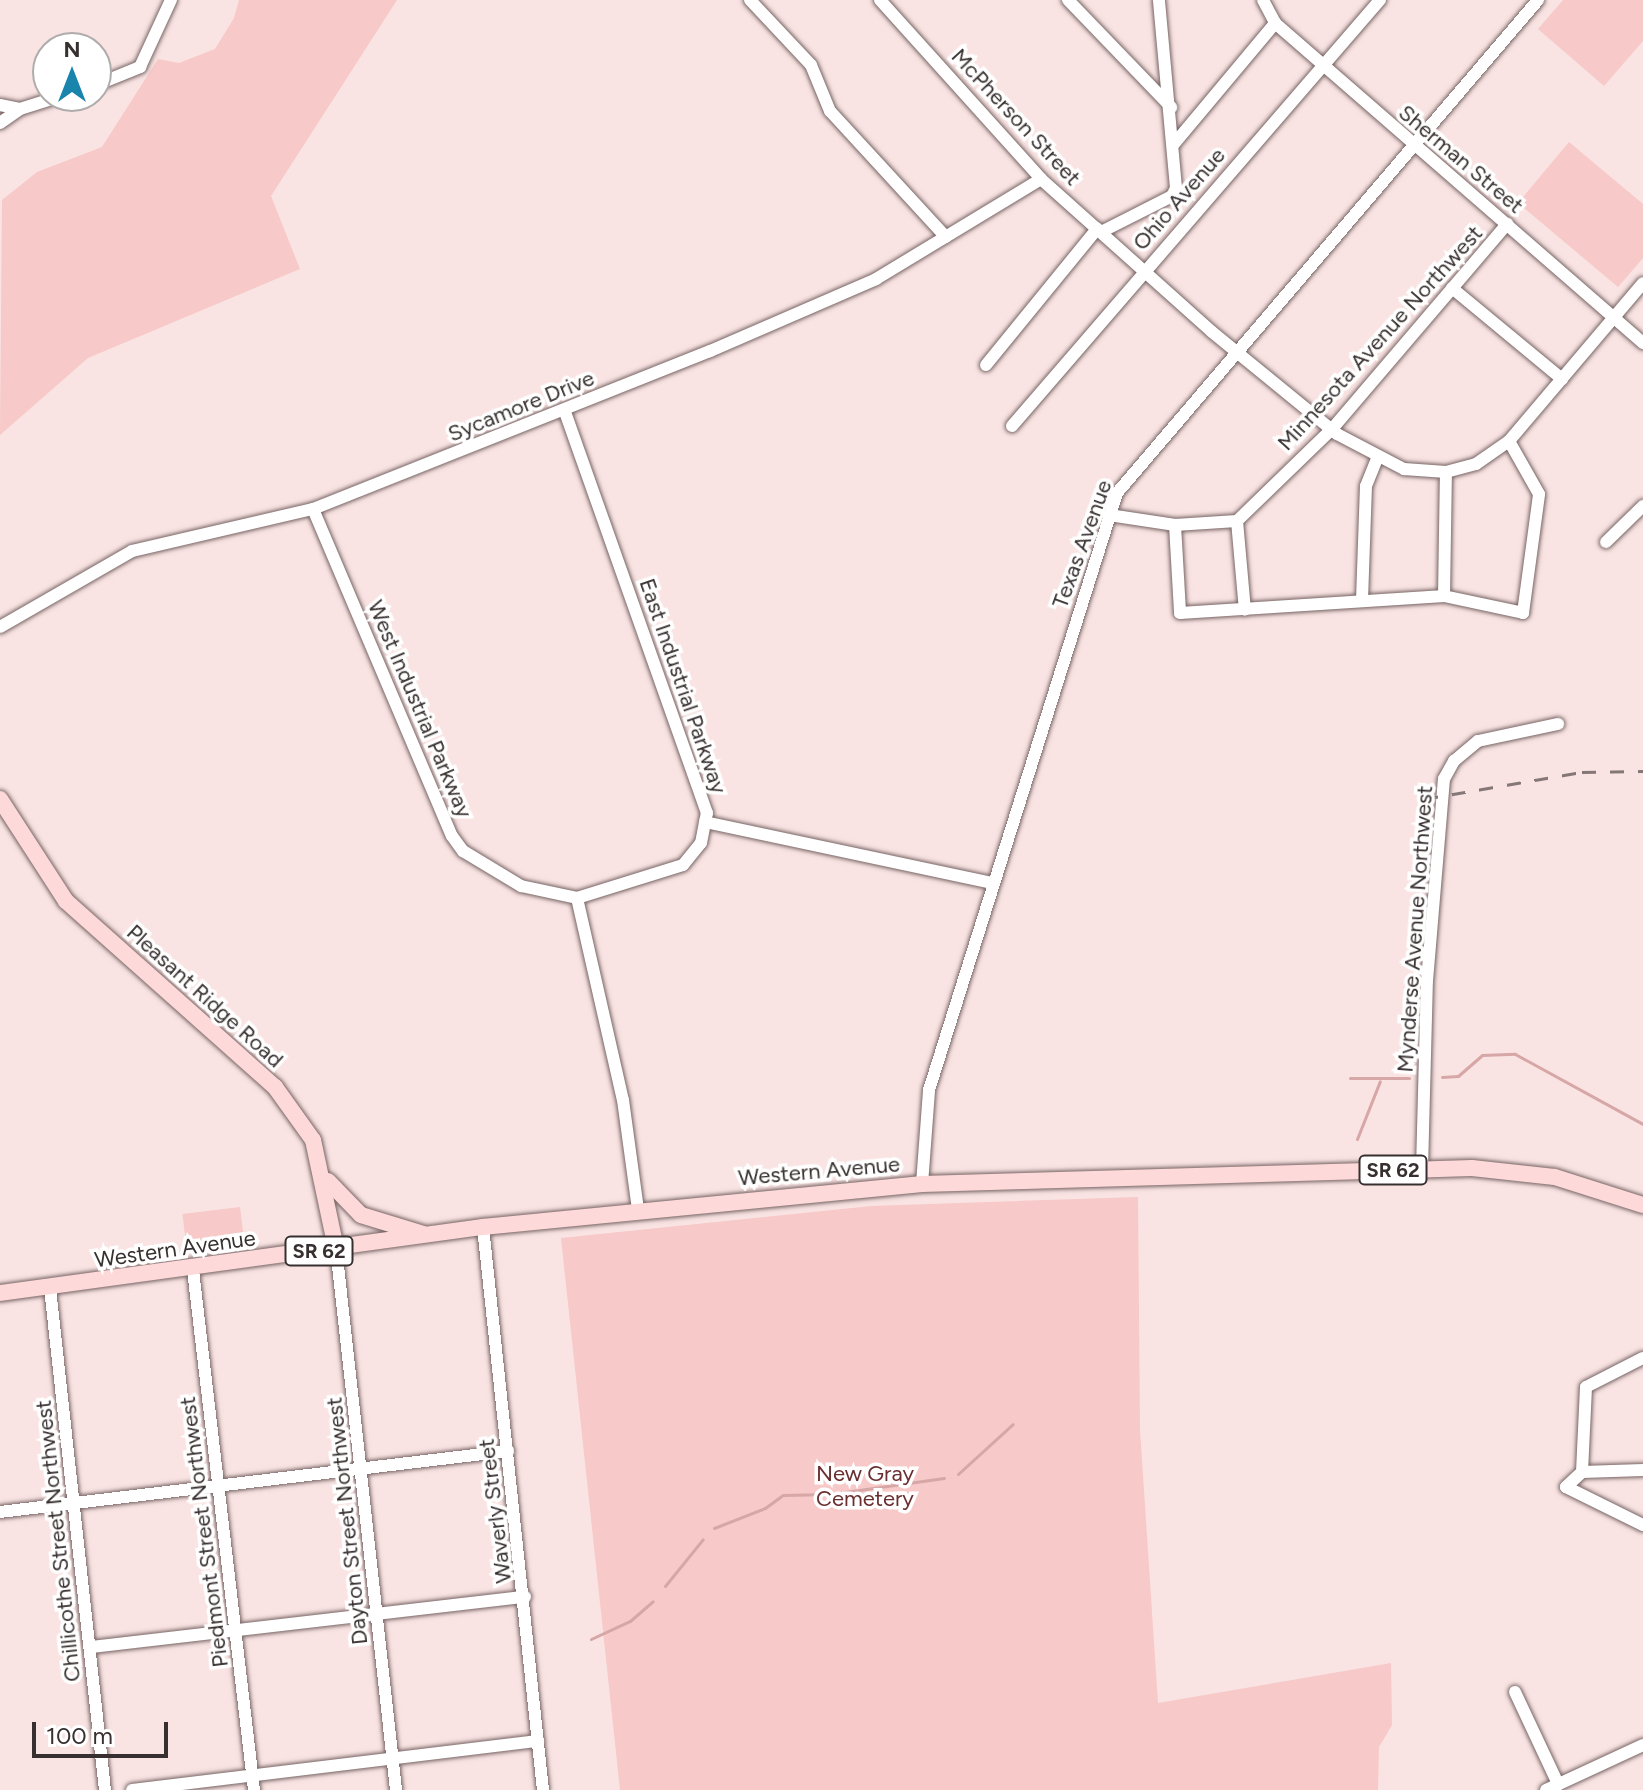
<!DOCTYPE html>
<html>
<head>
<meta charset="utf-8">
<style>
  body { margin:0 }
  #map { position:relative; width:1643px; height:1790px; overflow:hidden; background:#f9e4e3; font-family:Figtree,sans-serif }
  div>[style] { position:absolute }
  .green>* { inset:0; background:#f7c9c8; transform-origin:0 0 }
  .stream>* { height:3px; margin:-1.5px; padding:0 1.5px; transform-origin:1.5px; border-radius:1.5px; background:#d6a7a6 }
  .roads { filter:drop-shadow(0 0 2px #776464) drop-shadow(0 0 2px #776464) }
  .minor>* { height:12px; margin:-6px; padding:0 6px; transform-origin:6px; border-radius:6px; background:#fff }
  .major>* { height:16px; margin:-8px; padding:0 8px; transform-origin:8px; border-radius:8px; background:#fdd9d9 }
  .rail>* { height:3px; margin-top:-1.5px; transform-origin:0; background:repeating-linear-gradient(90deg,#857777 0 14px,transparent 0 28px) }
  span { translate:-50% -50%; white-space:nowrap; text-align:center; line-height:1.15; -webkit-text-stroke:7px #fff; paint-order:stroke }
  .shield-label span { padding:2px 6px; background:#fff; border:2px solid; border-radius:6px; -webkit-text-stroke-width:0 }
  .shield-label { font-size:20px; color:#383030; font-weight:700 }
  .street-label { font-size:22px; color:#383030 }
  .park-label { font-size:22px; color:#6a2e30 }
  .north { position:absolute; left:32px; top:32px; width:80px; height:80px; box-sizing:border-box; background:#fff; border:2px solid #afacac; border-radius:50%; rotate:0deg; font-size:22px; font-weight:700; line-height:32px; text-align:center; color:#383030 }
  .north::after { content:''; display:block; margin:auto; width:28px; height:36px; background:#1984ac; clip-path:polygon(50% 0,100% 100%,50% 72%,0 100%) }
  .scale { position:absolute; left:32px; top:1722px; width:136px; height:36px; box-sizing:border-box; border:4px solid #383030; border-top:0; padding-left:10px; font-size:24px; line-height:28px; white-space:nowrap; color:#383030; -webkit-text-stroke:6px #fff; paint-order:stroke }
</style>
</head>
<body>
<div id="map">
  <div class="green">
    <div style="clip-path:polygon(239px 0,397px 0,271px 196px,300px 269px,88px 358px,0 435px,2px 200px,37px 172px,102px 147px,158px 59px,179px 63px,215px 49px,234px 18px)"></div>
    <div style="clip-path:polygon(1563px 0,1643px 0,1643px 41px,1604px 86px,1538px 29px)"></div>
    <div style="clip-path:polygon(1569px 142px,1643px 204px,1643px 258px,1618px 287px,1518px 203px)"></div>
    <div style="clip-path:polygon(1138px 1197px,1140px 1430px,1158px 1703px,1391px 1663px,1392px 1725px,1379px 1747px,1378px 1790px,620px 1790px,561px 1238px,871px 1206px)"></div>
    <div style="left:240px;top:1207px;width:33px;height:58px;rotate:83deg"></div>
  </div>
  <div class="stream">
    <div style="left:1442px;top:1077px;width:16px;rotate:-4deg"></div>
    <div style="left:1458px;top:1076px;width:32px;rotate:-41deg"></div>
    <div style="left:1482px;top:1055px;width:33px;rotate:-2deg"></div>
    <div style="left:1515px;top:1054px;width:146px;rotate:28.7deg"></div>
    <div style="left:1350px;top:1078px;width:59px"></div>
    <div style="left:1357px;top:1139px;width:62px;rotate:-68.4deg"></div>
    <div style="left:958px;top:1474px;width:74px;rotate:-42.3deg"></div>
    <div style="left:714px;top:1528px;width:55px;rotate:-21.4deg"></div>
    <div style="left:765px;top:1508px;width:22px;rotate:-36deg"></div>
    <div style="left:783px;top:1495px;width:48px;rotate:-1.2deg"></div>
    <div style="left:831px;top:1494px;width:114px;rotate:-8.1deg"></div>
    <div style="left:665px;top:1586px;width:60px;rotate:-51deg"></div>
    <div style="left:591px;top:1639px;width:43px;rotate:-24.8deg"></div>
    <div style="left:630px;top:1621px;width:30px;rotate:-41deg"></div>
  </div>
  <div class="roads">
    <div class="minor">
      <div style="left:750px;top:0;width:89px;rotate:46.8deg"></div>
      <div style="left:811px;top:65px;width:50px;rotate:67.6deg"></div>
      <div style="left:830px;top:111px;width:171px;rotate:47.4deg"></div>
      <div style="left:880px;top:0;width:241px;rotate:48deg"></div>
      <div style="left:1041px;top:179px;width:229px;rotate:41.8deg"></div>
      <div style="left:1212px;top:332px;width:161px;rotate:39.2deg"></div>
      <div style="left:1337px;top:434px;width:76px;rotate:27.6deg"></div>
      <div style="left:1404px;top:469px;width:42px;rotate:4.1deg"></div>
      <div style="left:1446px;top:472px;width:31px;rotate:-15deg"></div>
      <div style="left:1476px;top:464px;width:40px;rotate:-34.9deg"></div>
      <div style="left:1509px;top:441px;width:207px;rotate:-49.7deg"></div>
      <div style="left:1068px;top:0;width:149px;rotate:46.1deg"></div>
      <div style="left:1263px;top:0;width:26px;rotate:62deg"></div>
      <div style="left:1275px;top:23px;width:488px;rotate:41deg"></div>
      <div style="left:96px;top:85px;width:48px;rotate:-22.2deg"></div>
      <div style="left:140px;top:67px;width:74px;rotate:-65.2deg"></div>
      <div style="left:0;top:105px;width:20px;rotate:11deg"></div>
      <div style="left:20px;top:109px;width:43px;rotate:-17.6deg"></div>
      <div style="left:0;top:123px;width:24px;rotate:-35deg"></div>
      <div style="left:1174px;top:144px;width:158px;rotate:-50.1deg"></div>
      <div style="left:1101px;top:232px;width:80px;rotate:-26.9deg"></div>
      <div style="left:1172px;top:196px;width:9px;rotate:-63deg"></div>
      <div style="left:1176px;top:188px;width:189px;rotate:-95.2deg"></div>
      <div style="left:1452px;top:288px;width:143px;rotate:39.6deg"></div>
      <div style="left:986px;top:365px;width:176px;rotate:-50.8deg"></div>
      <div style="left:1012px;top:426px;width:563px;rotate:-49.18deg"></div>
      <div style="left:313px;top:509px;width:355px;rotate:67deg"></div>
      <div style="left:452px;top:836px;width:19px;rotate:54deg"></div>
      <div style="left:463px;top:851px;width:68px;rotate:31.1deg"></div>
      <div style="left:521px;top:886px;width:57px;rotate:12.1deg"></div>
      <div style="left:577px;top:898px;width:111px;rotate:-17.3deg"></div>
      <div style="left:683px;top:865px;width:28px;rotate:-51deg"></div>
      <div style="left:701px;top:843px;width:31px;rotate:-79deg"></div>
      <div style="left:707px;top:813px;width:426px;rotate:-109.5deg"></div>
      <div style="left:1109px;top:515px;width:67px;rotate:8.6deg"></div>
      <div style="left:1175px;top:525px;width:62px;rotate:-3.7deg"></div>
      <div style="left:1237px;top:521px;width:132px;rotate:-44.1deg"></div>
      <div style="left:1332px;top:429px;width:270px;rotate:-49.5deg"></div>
      <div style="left:1237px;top:521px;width:89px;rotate:84.9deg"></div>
      <div style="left:1175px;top:525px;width:88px;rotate:86.7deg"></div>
      <div style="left:1180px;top:613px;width:265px;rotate:-3.7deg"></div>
      <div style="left:1444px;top:596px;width:81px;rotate:12.1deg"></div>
      <div style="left:1523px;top:613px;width:120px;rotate:-82.3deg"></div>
      <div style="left:1539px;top:494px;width:61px;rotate:-119.5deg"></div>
      <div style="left:1606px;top:542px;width:52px;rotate:-44.2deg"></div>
      <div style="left:1444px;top:596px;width:124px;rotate:-89.1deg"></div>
      <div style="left:1362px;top:600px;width:114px;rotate:-88deg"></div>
      <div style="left:1366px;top:486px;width:29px;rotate:-68deg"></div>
      <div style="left:0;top:627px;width:152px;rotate:-29.9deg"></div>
      <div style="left:132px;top:551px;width:186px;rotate:-13.1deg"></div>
      <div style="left:313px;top:509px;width:427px;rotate:-21.7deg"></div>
      <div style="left:710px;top:351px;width:181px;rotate:-23.4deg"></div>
      <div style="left:876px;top:279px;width:193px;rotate:-31.2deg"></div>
      <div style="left:705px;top:822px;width:293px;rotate:12deg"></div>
      <div style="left:577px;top:898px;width:207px;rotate:77.2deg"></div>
      <div style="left:623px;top:1100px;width:110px;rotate:82.2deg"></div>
      <div style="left:1422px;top:1169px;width:188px;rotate:-88.5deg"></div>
      <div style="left:1427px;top:981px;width:203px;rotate:-85.2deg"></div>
      <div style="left:1444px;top:779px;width:21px;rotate:-61deg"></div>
      <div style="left:1454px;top:761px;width:31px;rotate:-40deg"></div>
      <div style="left:1478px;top:741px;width:82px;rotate:-12deg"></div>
      <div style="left:922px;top:1184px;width:94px;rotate:-85.7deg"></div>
      <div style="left:929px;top:1090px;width:626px;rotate:-72.52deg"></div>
      <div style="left:1117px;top:493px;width:648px;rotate:-49.5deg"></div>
      <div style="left:483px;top:1227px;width:566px;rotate:83.92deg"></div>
      <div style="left:336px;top:1248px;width:545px;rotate:83.68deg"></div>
      <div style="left:193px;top:1270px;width:524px;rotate:83.31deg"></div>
      <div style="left:50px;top:1288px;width:505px;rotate:83.75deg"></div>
      <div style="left:1643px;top:1470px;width:61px;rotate:178.1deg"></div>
      <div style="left:1582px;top:1472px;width:22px;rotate:137deg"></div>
      <div style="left:1566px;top:1487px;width:86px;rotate:26.3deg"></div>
      <div style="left:1582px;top:1472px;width:85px;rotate:-87.3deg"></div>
      <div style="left:1586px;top:1387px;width:64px;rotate:-27deg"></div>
      <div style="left:0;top:1512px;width:512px;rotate:-6.85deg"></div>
      <div style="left:91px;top:1647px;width:437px;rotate:-6.6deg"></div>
      <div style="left:1515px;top:1692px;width:102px;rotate:64.9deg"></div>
      <div style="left:132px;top:1790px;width:409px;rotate:-6.9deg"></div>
      <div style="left:1546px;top:1790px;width:107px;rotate:-24.9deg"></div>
    </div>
    <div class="major">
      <div style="left:0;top:799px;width:121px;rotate:57.1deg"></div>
      <div style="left:66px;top:901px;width:280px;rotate:41.7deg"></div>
      <div style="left:275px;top:1087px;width:65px;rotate:54.4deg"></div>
      <div style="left:313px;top:1140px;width:110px;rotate:78deg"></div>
      <div style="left:328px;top:1181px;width:47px;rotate:45.9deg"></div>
      <div style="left:361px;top:1215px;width:65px;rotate:17deg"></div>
      <div style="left:0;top:1293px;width:487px;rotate:-7.8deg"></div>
      <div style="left:483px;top:1227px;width:441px;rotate:-5.6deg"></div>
      <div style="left:922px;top:1184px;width:550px;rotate:-1.67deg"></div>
      <div style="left:1472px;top:1168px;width:83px;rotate:6.2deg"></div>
      <div style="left:1555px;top:1177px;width:92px;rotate:17.7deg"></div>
    </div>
  </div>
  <div class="rail">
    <div style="left:1424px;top:799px;width:160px;rotate:-9.7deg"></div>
    <div style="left:1582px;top:772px;width:61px;rotate:-0.9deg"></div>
  </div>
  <div class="shield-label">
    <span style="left:1393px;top:1170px">SR 62</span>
    <span style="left:319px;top:1251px">SR 62</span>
  </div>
  <div class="street-label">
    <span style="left:1016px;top:117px;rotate:47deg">McPherson Street</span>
    <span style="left:1461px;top:159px;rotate:40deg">Sherman Street</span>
    <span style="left:1179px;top:199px;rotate:-49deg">Ohio Avenue</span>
    <span style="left:1380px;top:338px;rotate:-48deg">Minnesota Avenue Northwest</span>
    <span style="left:521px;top:406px;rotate:-22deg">Sycamore Drive</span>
    <span style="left:1082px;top:544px;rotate:-70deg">Texas Avenue</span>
    <span style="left:683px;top:686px;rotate:71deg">East Industrial Parkway</span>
    <span style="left:420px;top:709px;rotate:67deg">West Industrial Parkway</span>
    <span style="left:1415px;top:929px;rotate:-86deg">Mynderse Avenue Northwest</span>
    <span style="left:205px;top:996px;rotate:42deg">Pleasant Ridge Road</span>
    <span style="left:819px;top:1171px;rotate:-5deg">Western Avenue</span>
    <span style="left:175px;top:1249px;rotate:-8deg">Western Avenue</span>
    <span style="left:495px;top:1511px;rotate:-97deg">Waverly Street</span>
    <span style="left:347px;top:1521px;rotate:-96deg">Dayton Street Northwest</span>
    <span style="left:204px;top:1532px;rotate:-97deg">Piedmont Street Northwest</span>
    <span style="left:58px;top:1541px;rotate:-96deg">Chillicothe Street Northwest</span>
  </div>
  <div class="park-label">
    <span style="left:865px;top:1486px">New Gray<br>Cemetery</span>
  </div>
  <div class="north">N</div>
  <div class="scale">100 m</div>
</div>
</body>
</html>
